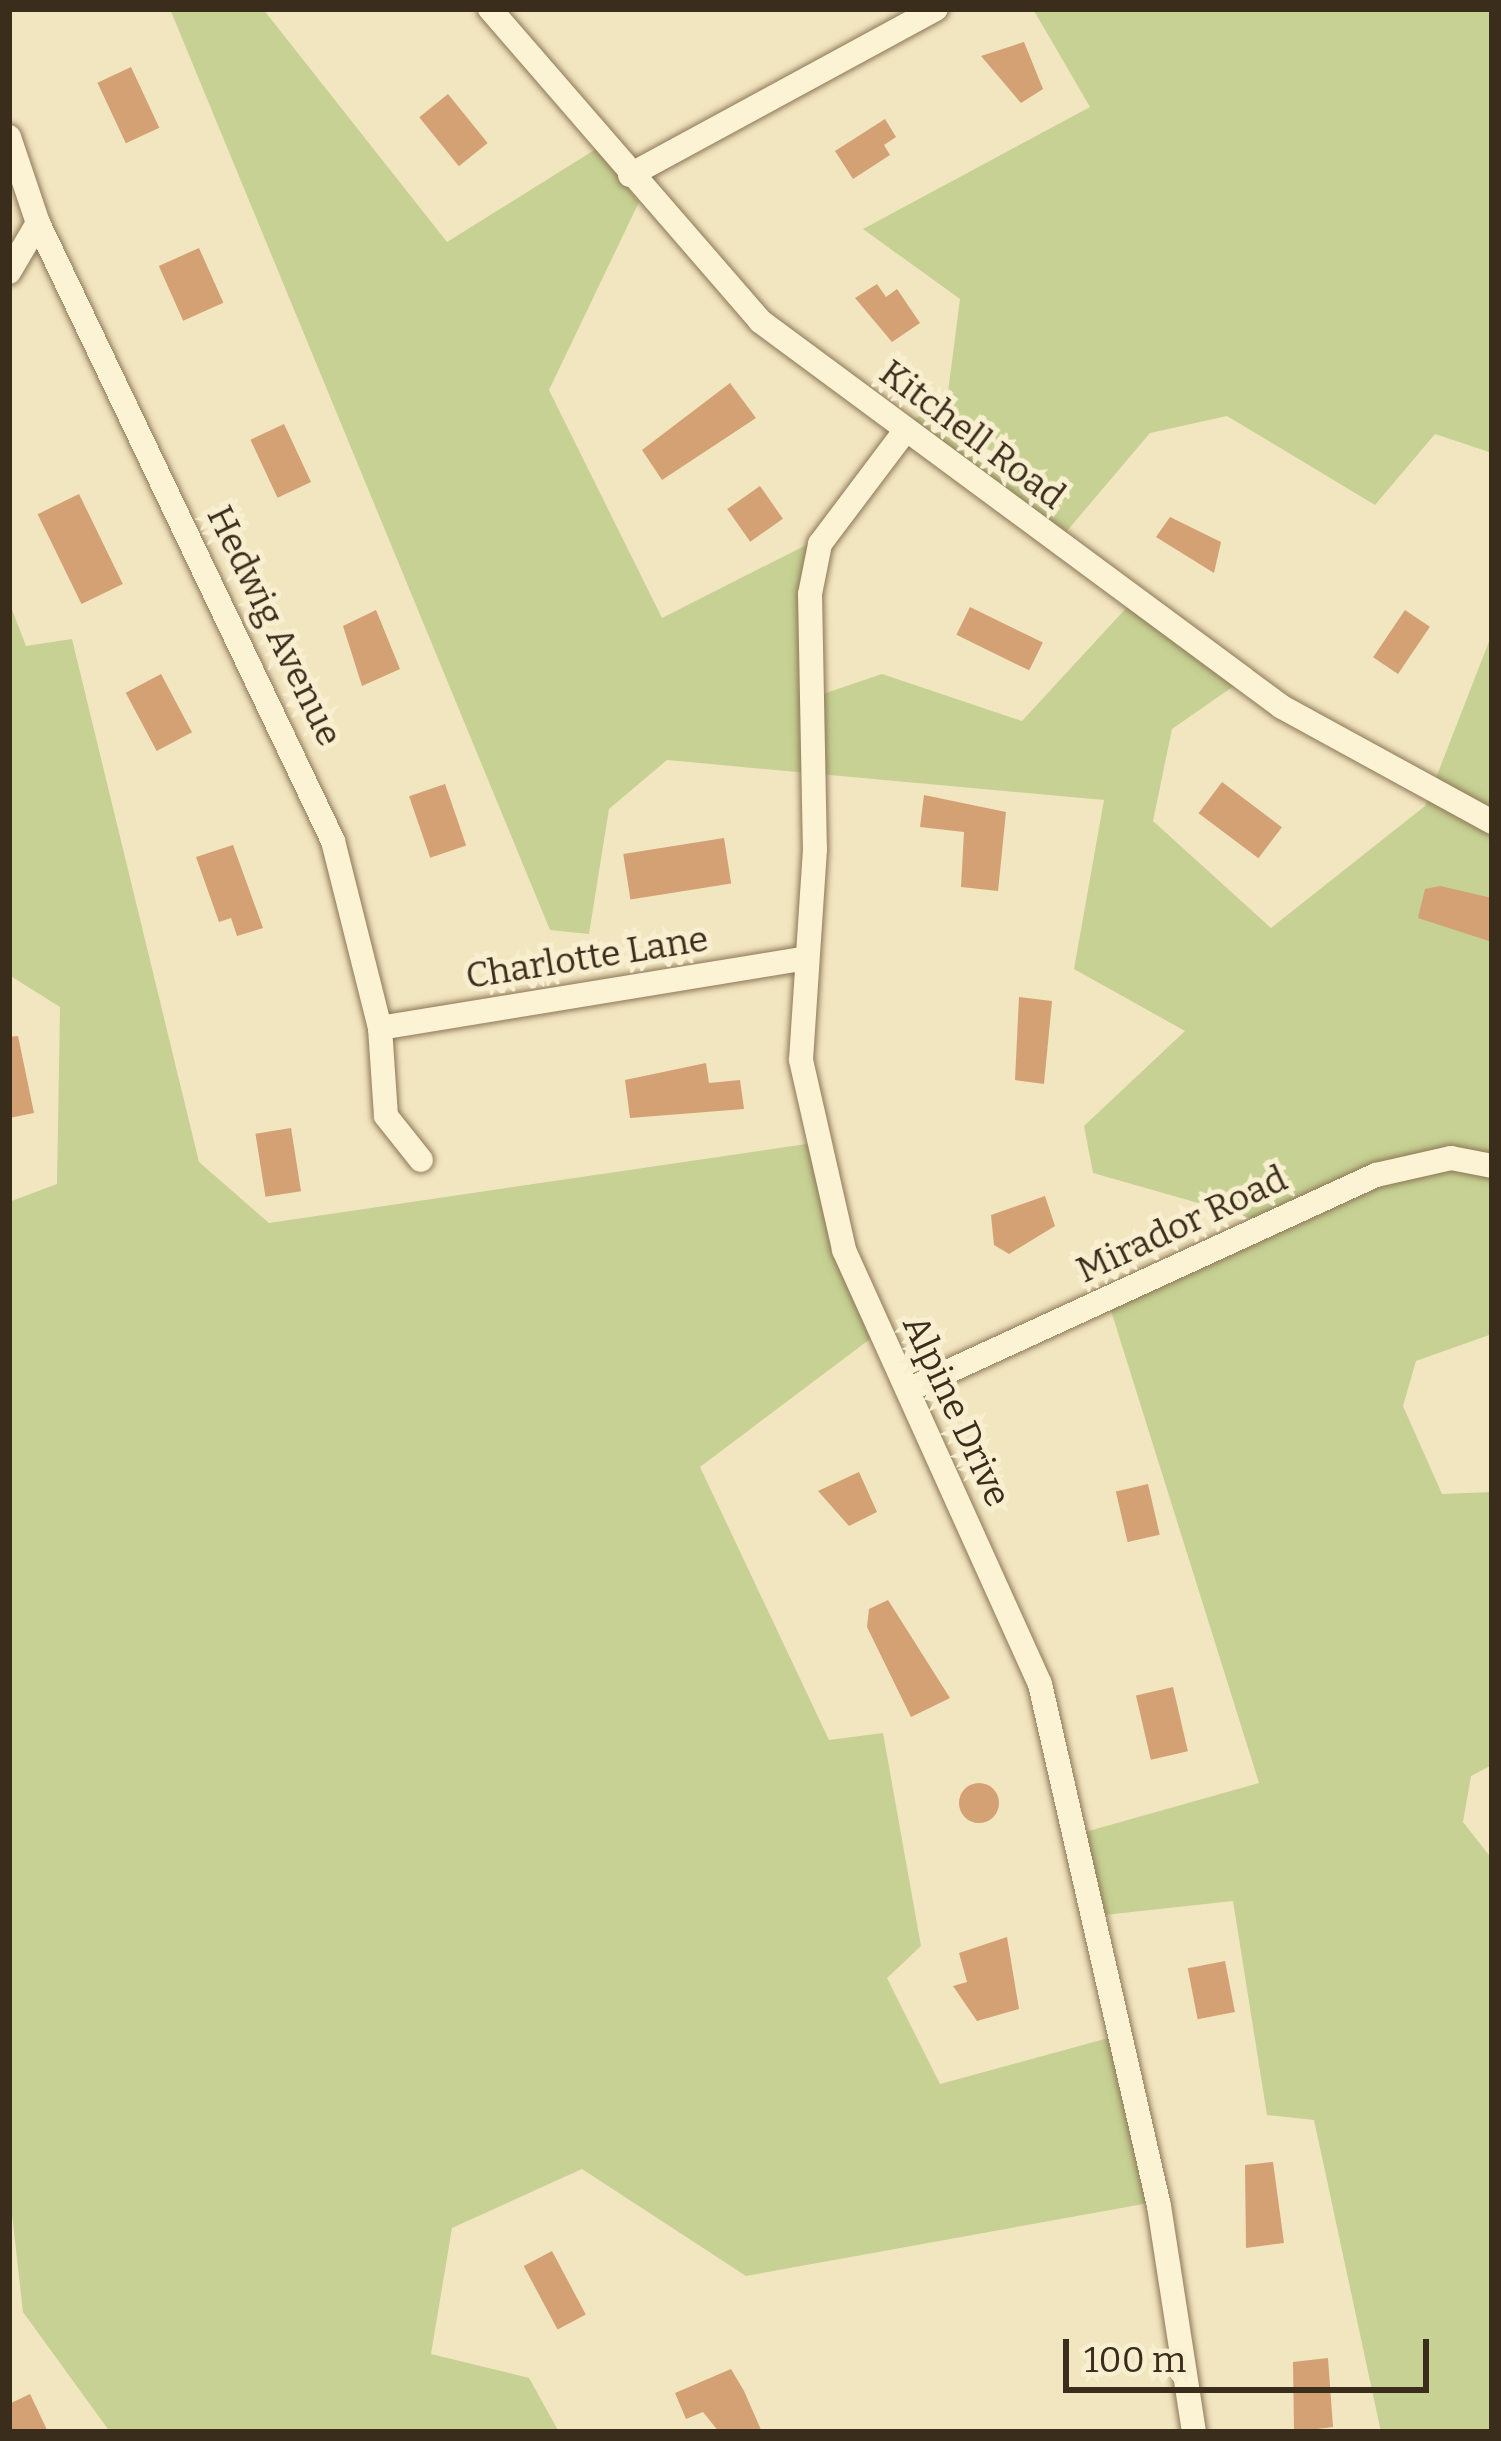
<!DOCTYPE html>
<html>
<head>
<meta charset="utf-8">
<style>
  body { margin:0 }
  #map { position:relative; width:1501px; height:2441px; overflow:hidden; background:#f2e6c0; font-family:Bitter,serif }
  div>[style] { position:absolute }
  .green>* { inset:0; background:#c6d193 }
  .building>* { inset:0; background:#d3a173; transform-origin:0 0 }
  .round { border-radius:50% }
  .roads { filter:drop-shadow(0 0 3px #8d7656) drop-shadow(0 0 3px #8d7656) }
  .minor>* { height:24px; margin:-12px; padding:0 12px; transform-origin:12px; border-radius:12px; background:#fcf2d4 }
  span { translate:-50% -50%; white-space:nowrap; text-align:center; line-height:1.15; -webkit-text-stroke:10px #f8efd0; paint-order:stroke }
  .street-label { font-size:36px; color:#3b2d1c }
  .frame { position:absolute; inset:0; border:12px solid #3b2d1c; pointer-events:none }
  .scale { position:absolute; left:1063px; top:2339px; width:366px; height:54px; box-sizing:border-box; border:6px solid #3b2d1c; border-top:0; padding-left:15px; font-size:36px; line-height:42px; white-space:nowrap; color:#3b2d1c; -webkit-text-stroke:9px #f8efd0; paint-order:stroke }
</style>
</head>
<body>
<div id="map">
  <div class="green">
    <div style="clip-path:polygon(170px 9px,263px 9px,447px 242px,596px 149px,639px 202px,549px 390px,662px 618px,824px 536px,814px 697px,882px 674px,1022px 721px,1129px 605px,1241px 681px,1172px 729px,1153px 821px,1271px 928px,1425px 806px,1492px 634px,1492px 1334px,1416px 1361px,1403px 1406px,1442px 1494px,1492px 1492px,1492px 1765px,1471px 1776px,1463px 1822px,1492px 1859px,1492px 2432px,1381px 2432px,1314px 2120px,1267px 2115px,1233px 1901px,1095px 1916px,1078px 1834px,1259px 1783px,1108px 1301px,1279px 1226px,1093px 1173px,1084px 1126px,1185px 1031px,1074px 969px,1104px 800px,667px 760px,609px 809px,589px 934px,550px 930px)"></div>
    <div style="clip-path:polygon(1033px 9px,1492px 9px,1492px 453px,1435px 434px,1375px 505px,1227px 416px,1150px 433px,1050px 551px,891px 433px,947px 400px,960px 299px,863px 229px,1090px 107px)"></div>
    <div style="clip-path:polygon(9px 602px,26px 646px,72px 639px,199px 1162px,269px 1223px,813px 1143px,878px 1333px,700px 1467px,829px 1740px,883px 1733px,921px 1946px,887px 1978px,940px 2084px,1112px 2037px,1149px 2203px,746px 2276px,582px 2169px,452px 2228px,431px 2354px,529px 2378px,559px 2432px,110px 2432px,23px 2312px,9px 2188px,9px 1202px,57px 1184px,60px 1007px,9px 975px)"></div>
  </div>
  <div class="building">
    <div style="clip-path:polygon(1024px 42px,1043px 89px,1021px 103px,981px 56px)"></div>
    <div style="left:131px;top:67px;width:67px;height:37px;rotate:65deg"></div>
    <div style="left:448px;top:94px;width:63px;height:37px;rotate:51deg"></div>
    <div style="clip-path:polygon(885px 119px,896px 137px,884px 145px,890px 155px,853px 179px,835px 151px)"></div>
    <div style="left:199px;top:248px;width:60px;height:44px;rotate:66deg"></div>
    <div style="clip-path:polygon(877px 284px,886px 297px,897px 289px,920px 323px,892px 342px,855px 298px)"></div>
    <div style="clip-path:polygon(730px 383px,756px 418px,662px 480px,642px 450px)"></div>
    <div style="left:284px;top:424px;width:64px;height:37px;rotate:65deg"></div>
    <div style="left:760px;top:486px;width:40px;height:40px;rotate:55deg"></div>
    <div style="left:79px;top:494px;width:100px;height:46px;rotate:64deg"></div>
    <div style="clip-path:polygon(1170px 517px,1221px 542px,1214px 573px,1156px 537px)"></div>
    <div style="left:970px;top:607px;width:81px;height:31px;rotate:26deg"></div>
    <div style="clip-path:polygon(376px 610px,400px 669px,362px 686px,343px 626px)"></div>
    <div style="left:1405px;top:610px;width:30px;height:57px;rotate:34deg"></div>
    <div style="left:161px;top:674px;width:66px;height:40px;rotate:62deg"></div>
    <div style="left:1222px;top:782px;width:75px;height:39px;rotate:37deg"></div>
    <div style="left:445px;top:784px;width:65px;height:38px;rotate:71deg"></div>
    <div style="clip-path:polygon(924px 795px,1006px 812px,998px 891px,961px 887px,964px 832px,920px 827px)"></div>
    <div style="left:724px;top:838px;width:46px;height:102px;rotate:81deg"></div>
    <div style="clip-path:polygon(233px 845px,263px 928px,237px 936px,231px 918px,219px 922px,196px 857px)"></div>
    <div style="clip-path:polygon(1440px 886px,1492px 898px,1492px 942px,1418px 918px,1425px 889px)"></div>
    <div style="clip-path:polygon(1019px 997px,1052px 1001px,1044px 1084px,1015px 1080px)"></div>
    <div style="clip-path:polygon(18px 1036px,34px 1113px,9px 1118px,9px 1037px)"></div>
    <div style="clip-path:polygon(706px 1063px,709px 1083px,740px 1080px,744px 1109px,630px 1118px,625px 1080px)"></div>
    <div style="left:291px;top:1128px;width:64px;height:36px;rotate:81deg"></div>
    <div style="clip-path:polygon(1045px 1196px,1055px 1226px,1009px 1254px,994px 1245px,991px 1215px)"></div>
    <div style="clip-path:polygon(859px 1472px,877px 1512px,849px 1526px,818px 1491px)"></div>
    <div style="left:1148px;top:1484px;width:52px;height:33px;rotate:77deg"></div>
    <div style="clip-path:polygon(888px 1600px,950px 1698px,911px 1717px,867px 1627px,869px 1609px)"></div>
    <div style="left:1173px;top:1687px;width:66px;height:38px;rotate:77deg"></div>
    <div class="round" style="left:959px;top:1783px;width:40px;height:40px"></div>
    <div style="clip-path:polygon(1007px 1937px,1019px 2009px,977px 2021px,953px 1986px,967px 1982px,959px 1953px)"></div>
    <div style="left:1225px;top:1961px;width:52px;height:38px;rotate:79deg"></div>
    <div style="clip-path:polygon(1273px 2162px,1284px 2243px,1246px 2248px,1245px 2165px)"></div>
    <div style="left:552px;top:2251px;width:72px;height:32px;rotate:62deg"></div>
    <div style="clip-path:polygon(1328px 2358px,1333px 2427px,1294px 2432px,1293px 2362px)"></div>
    <div style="clip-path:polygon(731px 2369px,744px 2391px,762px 2432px,719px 2432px,703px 2412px,686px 2419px,675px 2393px)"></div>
    <div style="clip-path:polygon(30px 2394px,48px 2432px,9px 2432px,9px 2404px)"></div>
  </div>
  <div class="roads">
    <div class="minor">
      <div style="left:490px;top:9px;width:413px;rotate:49.1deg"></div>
      <div style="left:760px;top:321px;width:649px;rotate:36.48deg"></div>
      <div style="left:1282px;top:707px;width:239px;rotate:28.7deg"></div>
      <div style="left:9px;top:137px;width:91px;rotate:71.4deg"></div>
      <div style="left:38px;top:223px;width:685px;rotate:64.48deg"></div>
      <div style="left:333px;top:841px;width:193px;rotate:75.9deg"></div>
      <div style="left:380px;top:1028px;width:88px;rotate:86.1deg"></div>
      <div style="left:386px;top:1116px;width:56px;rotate:51.5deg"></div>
      <div style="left:630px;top:175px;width:348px;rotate:-28.5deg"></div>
      <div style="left:9px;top:272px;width:57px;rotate:-59.4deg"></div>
      <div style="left:905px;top:431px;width:141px;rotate:127deg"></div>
      <div style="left:820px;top:544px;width:51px;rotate:101.3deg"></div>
      <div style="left:810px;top:594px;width:255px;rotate:88.9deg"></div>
      <div style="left:815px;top:849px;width:211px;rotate:93.8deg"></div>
      <div style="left:801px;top:1060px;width:195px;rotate:77.2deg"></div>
      <div style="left:844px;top:1250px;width:476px;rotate:65.7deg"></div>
      <div style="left:1040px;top:1684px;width:535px;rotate:77.16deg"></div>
      <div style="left:1159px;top:2206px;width:229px;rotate:81.2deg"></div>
      <div style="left:380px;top:1028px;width:432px;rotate:-9.3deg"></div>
      <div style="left:910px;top:1389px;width:513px;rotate:-24.67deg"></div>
      <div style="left:1376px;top:1175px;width:77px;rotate:-12.8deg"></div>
      <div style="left:1451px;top:1158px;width:42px;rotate:11deg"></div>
    </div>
  </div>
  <div class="street-label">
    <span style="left:972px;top:435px;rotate:37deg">Kitchell Road</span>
    <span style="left:274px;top:626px;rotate:64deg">Hedwig Avenue</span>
    <span style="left:587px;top:958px;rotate:-9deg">Charlotte Lane</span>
    <span style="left:1182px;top:1225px;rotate:-25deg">Mirador Road</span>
    <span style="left:956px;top:1411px;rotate:65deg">Alpine Drive</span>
  </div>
  <div class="frame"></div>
  <div class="scale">100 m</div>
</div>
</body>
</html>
